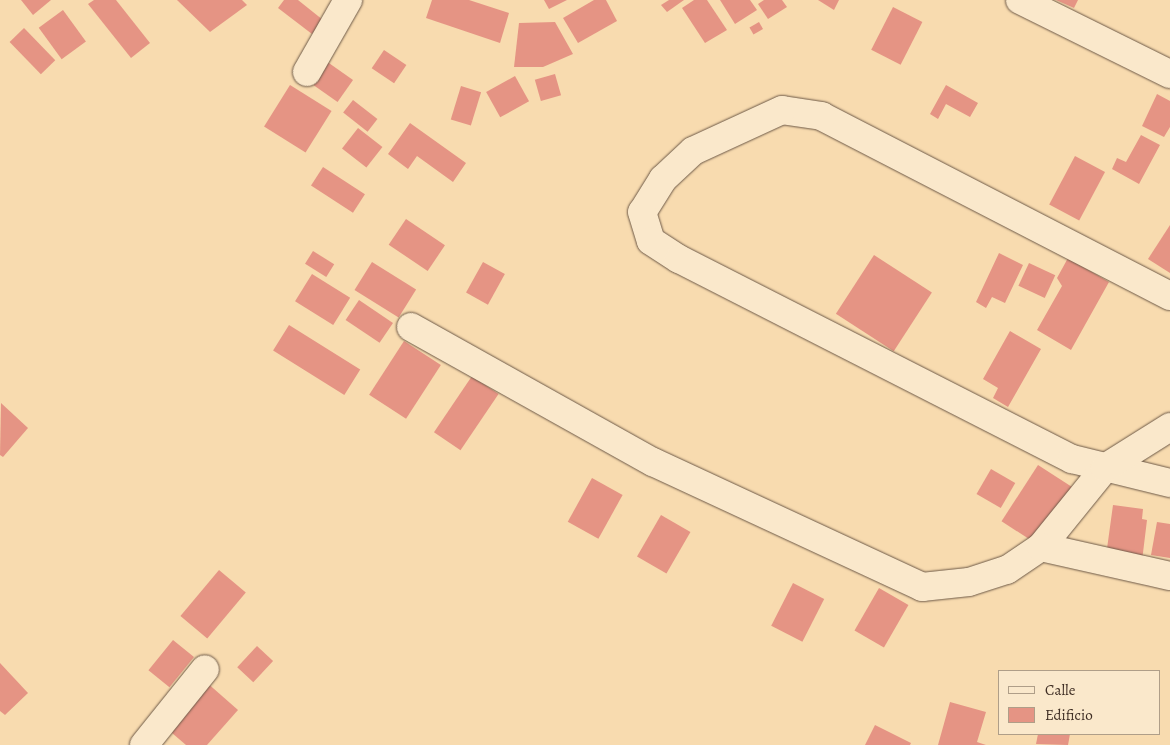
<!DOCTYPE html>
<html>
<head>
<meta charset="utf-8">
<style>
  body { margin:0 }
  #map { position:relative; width:1170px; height:745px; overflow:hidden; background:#f8dbaf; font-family:Alegreya,serif }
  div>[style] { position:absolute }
  .building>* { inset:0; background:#e59484; transform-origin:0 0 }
  .roads { filter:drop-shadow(0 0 1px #6d5947) drop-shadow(0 0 1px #6d5947) }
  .minor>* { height:28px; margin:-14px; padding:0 14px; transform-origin:14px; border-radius:14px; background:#fae8cb }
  span { translate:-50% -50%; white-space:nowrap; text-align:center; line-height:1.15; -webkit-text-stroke:4px #fae8cb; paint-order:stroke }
  .legend { position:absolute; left:998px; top:670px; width:162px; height:65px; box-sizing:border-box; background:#fae8cb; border:1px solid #af9e88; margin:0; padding:6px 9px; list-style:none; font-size:15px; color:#3f2e24 }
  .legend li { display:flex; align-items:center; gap:10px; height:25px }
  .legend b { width:25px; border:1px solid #af9e88 }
</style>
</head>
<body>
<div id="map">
  <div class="building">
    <div style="clip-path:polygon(21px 0,51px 0,33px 15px)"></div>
    <div style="clip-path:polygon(94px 0,116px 0,150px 43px,131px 58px,88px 4px)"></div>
    <div style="clip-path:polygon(177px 0,242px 0,247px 5px,210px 32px)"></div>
    <div style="clip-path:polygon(284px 0,298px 0,323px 20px,312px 34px,278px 8px)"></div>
    <div style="clip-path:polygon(432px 0,469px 0,509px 13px,500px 43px,426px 18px)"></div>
    <div style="clip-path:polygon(544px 0,567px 0,549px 9px)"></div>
    <div style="clip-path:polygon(594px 0,606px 0,617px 21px,578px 43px,563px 18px)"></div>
    <div style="clip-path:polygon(669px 0,684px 0,667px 12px,661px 5px)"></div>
    <div style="clip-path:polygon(694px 0,707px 0,727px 30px,705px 43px,682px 8px)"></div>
    <div style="clip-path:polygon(720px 0,750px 0,757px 10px,735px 24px)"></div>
    <div style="clip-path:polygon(764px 0,782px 0,787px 7px,768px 19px,758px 4px)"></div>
    <div style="clip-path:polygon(818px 0,839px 0,834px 10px)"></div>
    <div style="clip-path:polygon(1056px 0,1078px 0,1074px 8px)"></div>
    <div style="left:893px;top:7px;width:33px;height:48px;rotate:27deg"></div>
    <div style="left:63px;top:10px;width:39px;height:30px;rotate:54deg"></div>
    <div style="clip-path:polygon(555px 22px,573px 54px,543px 67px,514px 67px,519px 23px)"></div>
    <div style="left:759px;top:22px;width:8px;height:11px;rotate:60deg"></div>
    <div style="left:24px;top:28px;width:45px;height:20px;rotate:46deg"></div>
    <div style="left:384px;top:50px;width:27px;height:22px;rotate:34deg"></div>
    <div style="left:326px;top:61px;width:33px;height:27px;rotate:35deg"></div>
    <div style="left:555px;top:74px;width:22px;height:21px;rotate:74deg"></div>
    <div style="left:515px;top:76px;width:29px;height:33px;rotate:61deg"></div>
    <div style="left:290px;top:85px;width:49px;height:49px;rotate:32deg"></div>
    <div style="clip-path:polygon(946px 85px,978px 103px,970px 117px,946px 104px,938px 119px,930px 114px)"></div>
    <div style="left:461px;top:86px;width:21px;height:35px;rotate:17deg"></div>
    <div style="clip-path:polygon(1157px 94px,1170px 101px,1170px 127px,1164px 137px,1142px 126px)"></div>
    <div style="left:353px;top:100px;width:31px;height:16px;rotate:38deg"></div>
    <div style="clip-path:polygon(410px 123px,466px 163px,453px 182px,417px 156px,408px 169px,388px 154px)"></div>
    <div style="left:358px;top:128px;width:31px;height:26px;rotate:38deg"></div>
    <div style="clip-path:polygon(1141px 135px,1160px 145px,1139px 184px,1112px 169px,1117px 158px,1126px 162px)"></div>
    <div style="left:1075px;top:156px;width:34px;height:55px;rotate:28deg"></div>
    <div style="left:323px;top:167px;width:50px;height:22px;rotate:33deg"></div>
    <div style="left:406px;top:219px;width:47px;height:31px;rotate:34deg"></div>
    <div style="clip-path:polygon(1170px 225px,1170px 273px,1148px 259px)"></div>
    <div style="left:313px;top:251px;width:25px;height:15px;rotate:32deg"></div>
    <div style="clip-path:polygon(999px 253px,1023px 265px,1005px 303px,992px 297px,986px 308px,976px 302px)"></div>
    <div style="left:874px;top:255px;width:69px;height:70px;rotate:33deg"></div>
    <div style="clip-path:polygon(1068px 258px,1109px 282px,1071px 350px,1037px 330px,1062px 286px,1057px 278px)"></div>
    <div style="left:372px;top:262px;width:52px;height:33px;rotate:32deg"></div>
    <div style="left:483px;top:262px;width:25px;height:35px;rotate:29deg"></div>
    <div style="left:1029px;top:263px;width:29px;height:25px;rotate:25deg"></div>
    <div style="left:312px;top:274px;width:45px;height:32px;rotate:32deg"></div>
    <div style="left:359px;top:300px;width:41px;height:24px;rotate:34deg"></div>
    <div style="left:289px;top:325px;width:84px;height:30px;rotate:32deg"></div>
    <div style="clip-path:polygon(1010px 331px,1041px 349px,1008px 407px,993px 398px,998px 388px,983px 379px)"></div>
    <div style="left:404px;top:341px;width:44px;height:64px;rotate:33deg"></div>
    <div style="left:472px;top:376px;width:32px;height:68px;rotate:34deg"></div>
    <div style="clip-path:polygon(1px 403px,28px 428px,3px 457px,0 455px)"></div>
    <div style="left:1038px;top:465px;width:42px;height:67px;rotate:33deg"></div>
    <div style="left:991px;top:469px;width:28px;height:29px;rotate:30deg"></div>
    <div style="left:592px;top:478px;width:35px;height:50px;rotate:29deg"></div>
    <div style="clip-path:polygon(1113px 505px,1143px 509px,1142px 519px,1147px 520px,1142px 561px,1106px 556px)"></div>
    <div style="left:661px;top:515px;width:34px;height:48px;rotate:30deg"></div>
    <div style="clip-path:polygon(1157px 522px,1170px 524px,1170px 558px,1151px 555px)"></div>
    <div style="left:219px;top:570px;width:35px;height:60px;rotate:40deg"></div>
    <div style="left:793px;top:583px;width:35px;height:48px;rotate:27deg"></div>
    <div style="left:879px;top:588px;width:34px;height:49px;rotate:30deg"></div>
    <div style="left:173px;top:640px;width:27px;height:39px;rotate:39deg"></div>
    <div style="left:257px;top:646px;width:22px;height:29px;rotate:43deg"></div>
    <div style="clip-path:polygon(0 663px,28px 693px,5px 715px,0 711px)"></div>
    <div style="clip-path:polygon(205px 681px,238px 710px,207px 745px,186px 745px,165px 727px)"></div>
    <div style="clip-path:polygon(950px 702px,986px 712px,977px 742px,986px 745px,938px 745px)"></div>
    <div style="clip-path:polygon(875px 725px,911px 743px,910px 745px,865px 745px)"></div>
    <div style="clip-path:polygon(1038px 734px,1070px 734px,1068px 745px,1036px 744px)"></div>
  </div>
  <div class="roads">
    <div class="minor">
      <div style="left:1020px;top:0;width:167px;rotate:26.3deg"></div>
      <div style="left:307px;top:72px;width:83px;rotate:-60.3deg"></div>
      <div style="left:1170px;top:296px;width:392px;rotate:-152.7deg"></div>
      <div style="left:822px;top:116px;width:40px;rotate:-171.5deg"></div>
      <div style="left:782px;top:110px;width:98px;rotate:155.3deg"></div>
      <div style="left:693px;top:151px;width:41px;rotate:137deg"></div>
      <div style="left:663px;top:179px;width:39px;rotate:122deg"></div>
      <div style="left:642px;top:212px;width:30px;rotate:73deg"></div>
      <div style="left:651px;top:241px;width:33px;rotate:33deg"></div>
      <div style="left:679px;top:259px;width:441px;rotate:27deg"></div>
      <div style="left:1072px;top:459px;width:101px;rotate:13.8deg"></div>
      <div style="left:411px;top:327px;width:277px;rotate:29.2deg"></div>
      <div style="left:653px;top:462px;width:297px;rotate:24.9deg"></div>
      <div style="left:922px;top:587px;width:47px;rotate:-6.1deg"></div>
      <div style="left:969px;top:582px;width:40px;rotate:-18deg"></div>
      <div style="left:1007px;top:570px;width:41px;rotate:-34.1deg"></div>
      <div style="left:1041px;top:547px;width:102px;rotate:-51deg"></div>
      <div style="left:1105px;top:468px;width:77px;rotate:-32.2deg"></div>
      <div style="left:1041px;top:547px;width:132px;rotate:12.7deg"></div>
      <div style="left:144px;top:745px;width:97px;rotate:-51.2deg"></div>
    </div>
  </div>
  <ul class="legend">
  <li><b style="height:6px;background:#fae8cb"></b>Calle</li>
  <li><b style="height:14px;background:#e59484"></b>Edificio</li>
  </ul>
</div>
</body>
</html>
